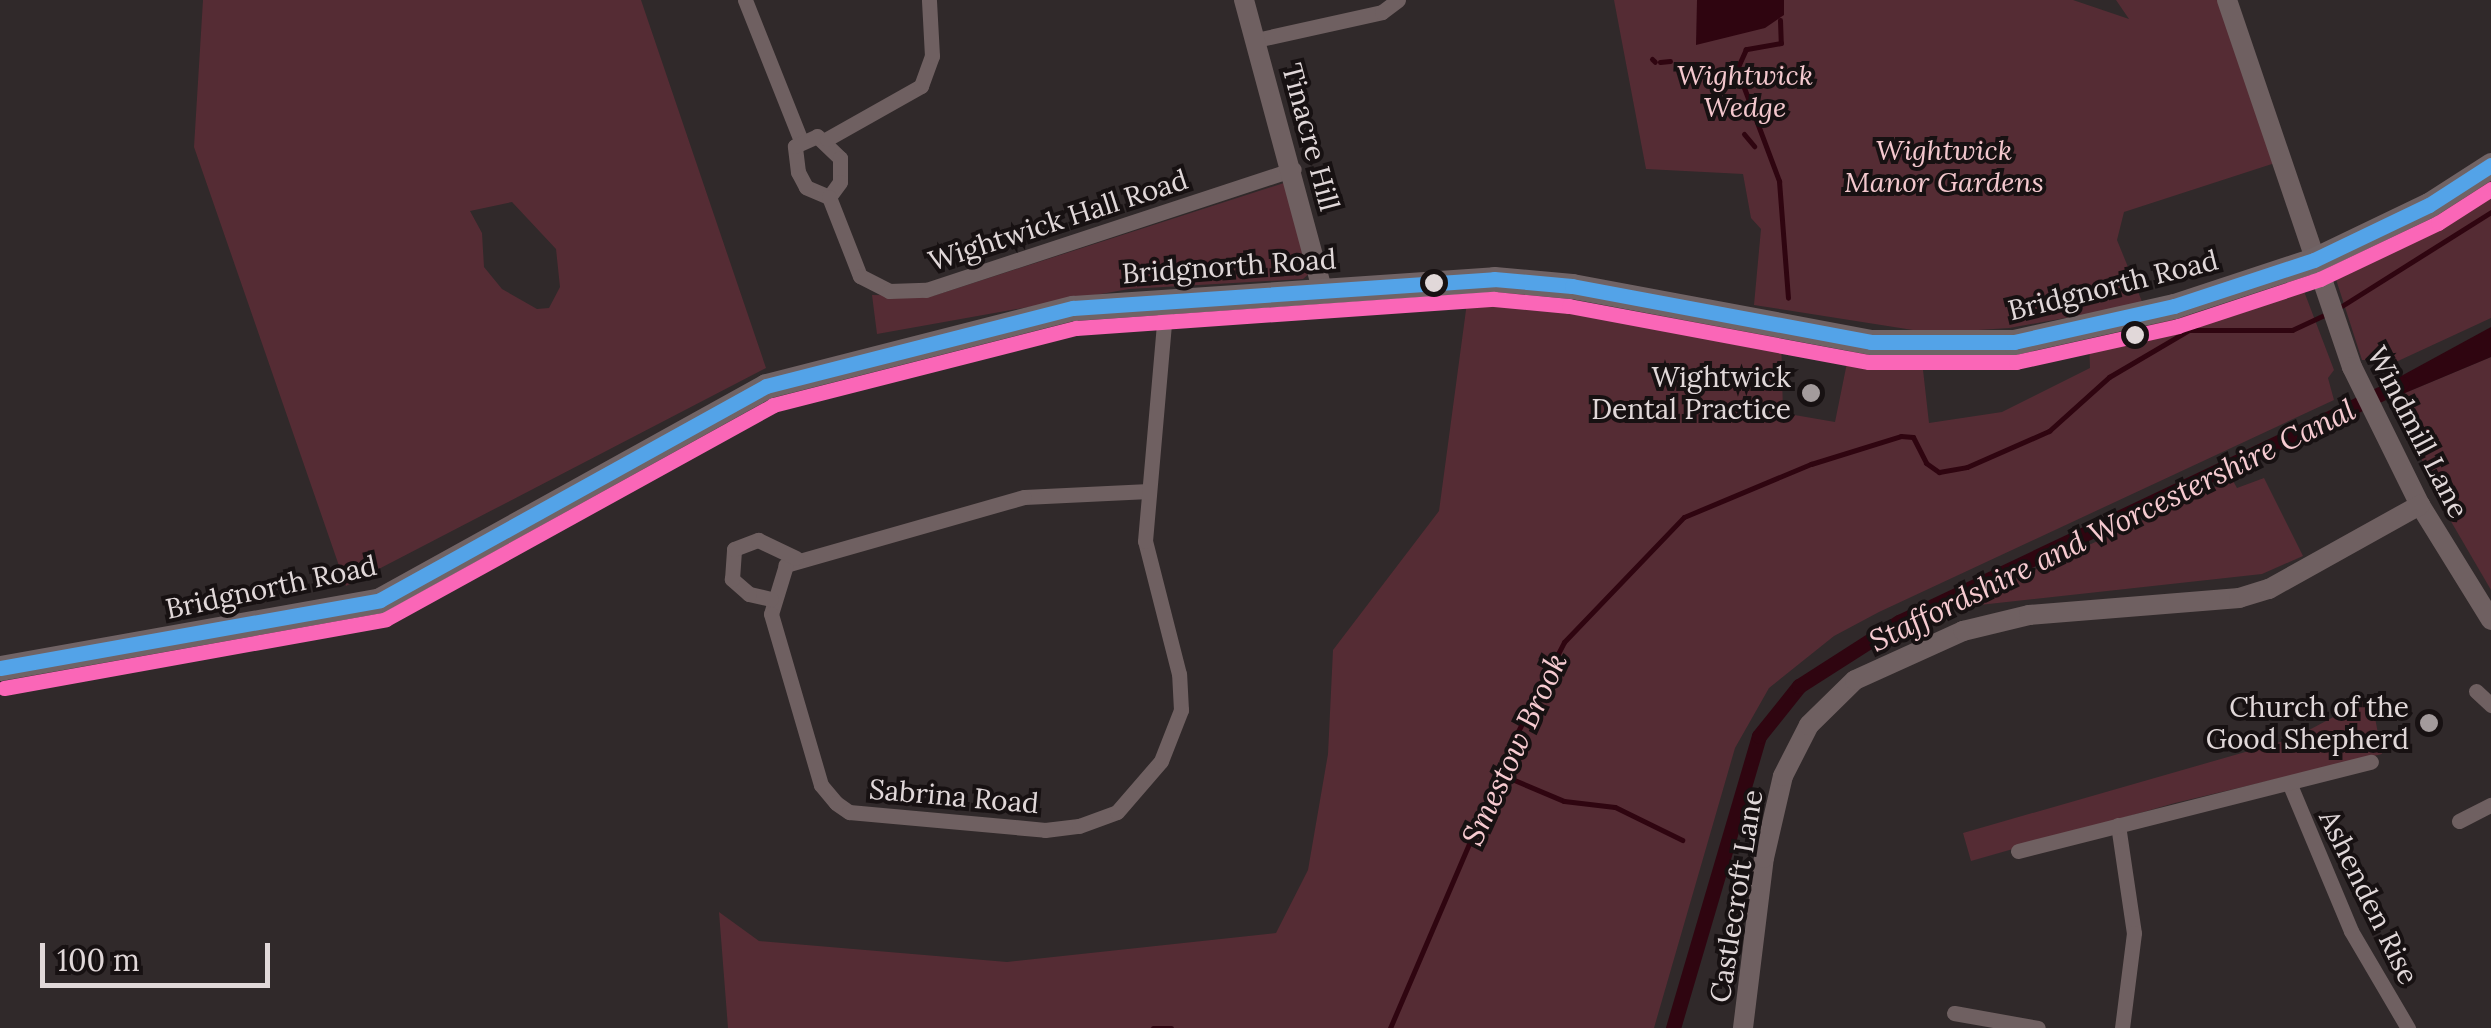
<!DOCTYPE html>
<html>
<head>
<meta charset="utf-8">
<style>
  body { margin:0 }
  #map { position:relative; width:2491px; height:1028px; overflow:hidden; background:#30292a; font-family:Lora,serif }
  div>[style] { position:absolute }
  .green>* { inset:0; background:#552c34 }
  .water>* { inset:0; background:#2f0510 }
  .stream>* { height:5px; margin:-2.5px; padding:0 2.5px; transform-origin:2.5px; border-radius:2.5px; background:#2f0510 }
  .canal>* { height:15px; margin:-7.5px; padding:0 7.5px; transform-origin:7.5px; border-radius:7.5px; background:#2f0510 }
  .minor>* { height:15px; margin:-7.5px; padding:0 7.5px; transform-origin:7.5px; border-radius:7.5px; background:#6f6061 }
  .tertiary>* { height:20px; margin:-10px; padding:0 10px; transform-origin:10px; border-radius:10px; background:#6f6061 }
  .trunk>* { height:25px; margin:-12.5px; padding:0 12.5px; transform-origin:12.5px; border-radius:12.5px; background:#706365 }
  .bus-1>* { height:15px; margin:-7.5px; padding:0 7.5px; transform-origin:7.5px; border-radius:7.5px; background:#53a3e8 }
  .bus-2>* { height:15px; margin:-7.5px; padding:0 7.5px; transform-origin:7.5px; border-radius:7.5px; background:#fa66b7 }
  .dots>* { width:28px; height:28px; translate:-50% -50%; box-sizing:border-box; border:5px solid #171112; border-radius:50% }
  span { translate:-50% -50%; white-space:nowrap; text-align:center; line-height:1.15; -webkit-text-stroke:8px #171112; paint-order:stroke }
  .park-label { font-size:28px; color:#f4c8ce; font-style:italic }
  .street-label { font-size:28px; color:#e1d8d9 }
  .poi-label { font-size:28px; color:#e1d8d9 }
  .right { translate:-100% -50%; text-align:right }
  .water-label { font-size:30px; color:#f7cbd1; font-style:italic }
  .scale { position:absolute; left:40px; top:943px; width:230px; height:45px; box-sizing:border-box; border:5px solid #e1d8d9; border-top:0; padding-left:12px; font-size:30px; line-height:35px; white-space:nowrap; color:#e1d8d9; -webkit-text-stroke:8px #171112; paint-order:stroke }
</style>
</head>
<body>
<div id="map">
  <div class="green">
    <div style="clip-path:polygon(evenodd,203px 0,641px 0,766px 368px,346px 586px,194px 147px,203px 0,512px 202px,556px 249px,560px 287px,549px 308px,537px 309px,502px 289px,484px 267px,482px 233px,470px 211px,512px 202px)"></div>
    <div style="clip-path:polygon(1614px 0,2073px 0,2129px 19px,2116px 0,2220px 0,2275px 163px,2124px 212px,2117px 240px,2143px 304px,2009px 328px,1932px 333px,1754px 305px,1761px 229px,1751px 218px,1743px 174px,1646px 169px)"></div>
    <div style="clip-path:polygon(2491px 177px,2491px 318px,2398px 361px,2362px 360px,2333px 270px,2430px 221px)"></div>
    <div style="clip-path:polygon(1290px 181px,1311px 272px,1303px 279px,1129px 289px,877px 334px,872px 295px,933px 296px)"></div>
    <div style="clip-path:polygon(2302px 286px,2334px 370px,2328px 378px,2334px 400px,1879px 612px,1834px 636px,1769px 688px,1735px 748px,1654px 1028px,728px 1028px,719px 912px,759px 941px,1007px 962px,1276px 933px,1308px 870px,1328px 754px,1333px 650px,1439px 511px,1468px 295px,1508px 291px,1781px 335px,1783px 413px,1835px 422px,1850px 348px,1922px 361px,1929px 423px,2002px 412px,2090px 368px,2089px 340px)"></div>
    <div style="clip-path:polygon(2491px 357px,2491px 590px,2449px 518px,2393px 398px)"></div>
    <div style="clip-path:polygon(2264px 478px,2303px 556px,2262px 574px,1952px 608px,2232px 479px,2237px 488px)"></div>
    <div style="clip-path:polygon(2371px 697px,2382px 754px,2175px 803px,1971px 861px,1963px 833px,2294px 738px)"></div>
  </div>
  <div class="water">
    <div style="clip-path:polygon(1697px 0,1784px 0,1784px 15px,1765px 28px,1696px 45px)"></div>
    <div style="clip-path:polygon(2491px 327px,2491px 357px,2393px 398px,2381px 387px)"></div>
  </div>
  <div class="stream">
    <div style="left:1780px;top:20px;width:23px;rotate:88deg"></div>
    <div style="left:1781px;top:43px;width:36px;rotate:170deg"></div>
    <div style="left:1746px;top:49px;width:22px;rotate:114deg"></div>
    <div style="left:1737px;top:69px;width:120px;rotate:69.4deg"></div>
    <div style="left:1779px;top:181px;width:117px;rotate:85.6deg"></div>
    <div style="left:1652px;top:59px;width:4px;rotate:45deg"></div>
    <div style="left:1660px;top:62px;width:10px;rotate:-6deg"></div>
    <div style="left:1695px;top:64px;width:15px;rotate:4deg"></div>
    <div style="left:1721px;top:82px;width:5px;rotate:53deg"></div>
    <div style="left:1744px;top:134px;width:16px;rotate:50deg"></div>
    <div style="left:2337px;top:309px;width:182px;rotate:-32.2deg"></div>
    <div style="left:1500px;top:774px;width:69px;rotate:22.9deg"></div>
    <div style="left:1564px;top:801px;width:51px;rotate:6.7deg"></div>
    <div style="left:1615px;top:807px;width:75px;rotate:26.2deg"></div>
    <div style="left:1153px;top:1028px;width:18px"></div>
    <div style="left:1390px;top:1028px;width:314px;rotate:-66.8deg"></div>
    <div style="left:1514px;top:739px;width:109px;rotate:-62.7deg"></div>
    <div style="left:1564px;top:642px;width:173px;rotate:-46.2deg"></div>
    <div style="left:1684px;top:517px;width:138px;rotate:-22.7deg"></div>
    <div style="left:1811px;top:464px;width:94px;rotate:-17.3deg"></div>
    <div style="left:1901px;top:436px;width:12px;rotate:5deg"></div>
    <div style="left:1913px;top:437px;width:29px;rotate:63deg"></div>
    <div style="left:1926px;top:463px;width:16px;rotate:35deg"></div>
    <div style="left:1939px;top:472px;width:28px;rotate:-10deg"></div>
    <div style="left:1967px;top:467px;width:90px;rotate:-23.7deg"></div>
    <div style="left:2049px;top:431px;width:81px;rotate:-42deg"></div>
    <div style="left:2109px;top:377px;width:93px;rotate:-30.4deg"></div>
    <div style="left:2189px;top:330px;width:103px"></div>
    <div style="left:2292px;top:330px;width:38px;rotate:-25deg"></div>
  </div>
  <div class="canal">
    <div style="left:1673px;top:1028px;width:304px;rotate:-73.6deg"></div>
    <div style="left:1759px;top:736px;width:64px;rotate:-51.3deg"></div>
    <div style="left:1799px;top:686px;width:119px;rotate:-32.6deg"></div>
    <div style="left:1899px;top:622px;width:556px;rotate:-25.37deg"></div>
  </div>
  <div class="minor">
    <div style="left:745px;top:0;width:152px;rotate:68.3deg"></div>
    <div style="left:1256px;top:40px;width:129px;rotate:-12.5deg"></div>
    <div style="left:1382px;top:12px;width:20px;rotate:-37deg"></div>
    <div style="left:817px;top:136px;width:32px;rotate:44deg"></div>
    <div style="left:840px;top:158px;width:24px;rotate:90deg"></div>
    <div style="left:840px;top:182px;width:19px;rotate:126deg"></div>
    <div style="left:829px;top:197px;width:25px;rotate:-157deg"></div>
    <div style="left:806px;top:187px;width:17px;rotate:-118deg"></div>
    <div style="left:798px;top:172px;width:26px;rotate:-97deg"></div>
    <div style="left:795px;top:146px;width:24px;rotate:-24deg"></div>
    <div style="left:827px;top:139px;width:108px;rotate:-29.4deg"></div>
    <div style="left:921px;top:86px;width:32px;rotate:-70deg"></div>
    <div style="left:932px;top:56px;width:56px;rotate:-93.1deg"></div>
    <div style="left:829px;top:197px;width:85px;rotate:68.6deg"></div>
    <div style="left:860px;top:276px;width:33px;rotate:27deg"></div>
    <div style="left:889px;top:291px;width:37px;rotate:-2deg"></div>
    <div style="left:926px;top:290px;width:387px;rotate:-18.2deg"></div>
    <div style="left:1149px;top:491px;width:125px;rotate:177.3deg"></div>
    <div style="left:1024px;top:497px;width:248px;rotate:164.1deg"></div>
    <div style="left:786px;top:565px;width:51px;rotate:107deg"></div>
    <div style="left:771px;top:614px;width:178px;rotate:73.7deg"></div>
    <div style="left:821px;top:785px;width:23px;rotate:50deg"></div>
    <div style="left:836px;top:803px;width:16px;rotate:35deg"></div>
    <div style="left:849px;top:812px;width:197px;rotate:5.2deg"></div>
    <div style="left:1045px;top:830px;width:34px;rotate:-7deg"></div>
    <div style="left:1079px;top:826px;width:40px;rotate:-20.2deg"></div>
    <div style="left:1117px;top:812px;width:67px;rotate:-49.2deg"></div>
    <div style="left:1161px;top:761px;width:55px;rotate:-68.6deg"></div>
    <div style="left:1181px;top:710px;width:36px;rotate:-93deg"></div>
    <div style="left:1179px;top:674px;width:137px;rotate:-104.3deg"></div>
    <div style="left:1145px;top:541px;width:242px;rotate:-85deg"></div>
    <div style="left:771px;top:599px;width:23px;rotate:-167deg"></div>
    <div style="left:749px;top:594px;width:23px;rotate:-139deg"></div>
    <div style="left:732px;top:579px;width:30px;rotate:-86deg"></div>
    <div style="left:734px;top:549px;width:26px;rotate:-21deg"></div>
    <div style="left:758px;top:540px;width:42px;rotate:25.3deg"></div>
    <div style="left:2476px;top:691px;width:21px;rotate:43deg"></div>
    <div style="left:2290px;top:785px;width:158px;rotate:67.3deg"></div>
    <div style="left:2351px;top:931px;width:113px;rotate:59.6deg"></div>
    <div style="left:2459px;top:821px;width:36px;rotate:-27deg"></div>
    <div style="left:2118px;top:825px;width:109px;rotate:81.6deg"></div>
    <div style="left:2134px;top:933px;width:96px;rotate:97.2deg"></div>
    <div style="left:2018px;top:851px;width:364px;rotate:-14.2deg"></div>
    <div style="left:1954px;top:1013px;width:85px;rotate:10.1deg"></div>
  </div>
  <div class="tertiary">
    <div style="left:1244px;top:0;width:300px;rotate:74.9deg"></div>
    <div style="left:2227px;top:0;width:388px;rotate:71.2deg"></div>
    <div style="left:2352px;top:367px;width:154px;rotate:63.8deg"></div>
    <div style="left:2420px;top:505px;width:135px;rotate:58.3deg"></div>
    <div style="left:1743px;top:1028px;width:171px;rotate:-83deg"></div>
    <div style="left:1764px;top:858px;width:84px;rotate:-77deg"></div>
    <div style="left:1783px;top:776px;width:57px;rotate:-63deg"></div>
    <div style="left:1809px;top:725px;width:64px;rotate:-44.4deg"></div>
    <div style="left:1855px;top:680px;width:119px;rotate:-24.4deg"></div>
    <div style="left:1963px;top:631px;width:68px;rotate:-13.6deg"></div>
    <div style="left:2029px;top:615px;width:211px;rotate:-4.6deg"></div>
    <div style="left:2239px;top:598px;width:31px;rotate:-17deg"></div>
    <div style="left:2269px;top:589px;width:173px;rotate:-29.1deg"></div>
  </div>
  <div class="trunk">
    <div style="left:0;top:668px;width:386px;rotate:-10.1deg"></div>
    <div style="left:380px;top:600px;width:441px;rotate:-29deg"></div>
    <div style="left:766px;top:386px;width:317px;rotate:-14.3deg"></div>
    <div style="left:1073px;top:308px;width:422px;rotate:-3.9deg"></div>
    <div style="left:1494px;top:279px;width:78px;rotate:5.1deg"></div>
    <div style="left:1572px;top:286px;width:304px;rotate:10.6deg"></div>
    <div style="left:1871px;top:342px;width:143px"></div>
    <div style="left:2014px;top:342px;width:164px;rotate:-12.7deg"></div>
    <div style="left:2174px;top:306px;width:147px;rotate:-18.2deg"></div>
    <div style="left:2314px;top:260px;width:127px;rotate:-25.6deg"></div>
    <div style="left:2429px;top:205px;width:74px;rotate:-32.8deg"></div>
  </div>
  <div class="bus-1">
    <div style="left:0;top:668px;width:386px;rotate:-10.1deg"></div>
    <div style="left:380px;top:600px;width:441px;rotate:-29deg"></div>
    <div style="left:766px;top:386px;width:317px;rotate:-14.3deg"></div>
    <div style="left:1073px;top:308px;width:422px;rotate:-3.9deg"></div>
    <div style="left:1494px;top:279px;width:78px;rotate:5.1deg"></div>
    <div style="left:1572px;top:286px;width:304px;rotate:10.6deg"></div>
    <div style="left:1871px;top:342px;width:143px"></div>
    <div style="left:2014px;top:342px;width:164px;rotate:-12.7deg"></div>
    <div style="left:2174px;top:306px;width:147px;rotate:-18.2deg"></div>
    <div style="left:2314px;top:260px;width:127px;rotate:-25.6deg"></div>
    <div style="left:2429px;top:205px;width:74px;rotate:-32.8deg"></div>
  </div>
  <div class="bus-2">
    <div style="left:4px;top:688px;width:388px;rotate:-10.2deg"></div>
    <div style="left:386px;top:619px;width:442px;rotate:-28.9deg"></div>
    <div style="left:773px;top:405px;width:313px;rotate:-14.3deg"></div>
    <div style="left:1076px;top:328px;width:419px;rotate:-4deg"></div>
    <div style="left:1494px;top:299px;width:75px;rotate:5.3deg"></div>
    <div style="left:1569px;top:306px;width:305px;rotate:10.6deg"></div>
    <div style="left:1869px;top:362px;width:147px"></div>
    <div style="left:2016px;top:362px;width:166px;rotate:-12.5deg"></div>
    <div style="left:2178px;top:326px;width:150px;rotate:-18.3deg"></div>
    <div style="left:2320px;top:279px;width:131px;rotate:-25.4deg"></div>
    <div style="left:2438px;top:223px;width:63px;rotate:-32.7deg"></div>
  </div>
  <div class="dots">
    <div style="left:1434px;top:283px;background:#e1d8d9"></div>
    <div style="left:2135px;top:335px;background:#e1d8d9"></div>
    <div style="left:1811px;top:393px;background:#a39b9c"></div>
    <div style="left:2429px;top:723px;background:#a39b9c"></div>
  </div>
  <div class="park-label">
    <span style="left:1745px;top:91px">Wightwick<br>Wedge</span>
    <span style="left:1944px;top:166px">Wightwick<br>Manor Gardens</span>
  </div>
  <div class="street-label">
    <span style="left:1311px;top:137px;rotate:75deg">Tinacre Hill</span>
    <span style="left:1058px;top:220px;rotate:-18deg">Wightwick Hall Road</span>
    <span style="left:1229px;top:266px;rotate:-4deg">Bridgnorth Road</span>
    <span style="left:2113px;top:285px;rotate:-14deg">Bridgnorth Road</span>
    <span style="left:2418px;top:432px;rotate:63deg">Windmill Lane</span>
    <span style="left:271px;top:587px;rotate:-12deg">Bridgnorth Road</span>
    <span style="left:954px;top:796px;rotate:5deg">Sabrina Road</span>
    <span style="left:1736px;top:896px;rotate:-81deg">Castlecroft Lane</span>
    <span style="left:2369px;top:897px;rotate:64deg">Ashenden Rise</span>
  </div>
  <div class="poi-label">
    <span class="right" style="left:1791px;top:393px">Wightwick<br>Dental Practice</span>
    <span class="right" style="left:2409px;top:723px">Church of the<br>Good Shepherd</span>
  </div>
  <div class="water-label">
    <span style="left:2112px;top:525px;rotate:-26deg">Staffordshire and Worcestershire Canal</span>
    <span style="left:1514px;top:749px;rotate:-65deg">Smestow Brook</span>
  </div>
  <div class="scale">100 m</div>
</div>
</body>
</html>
